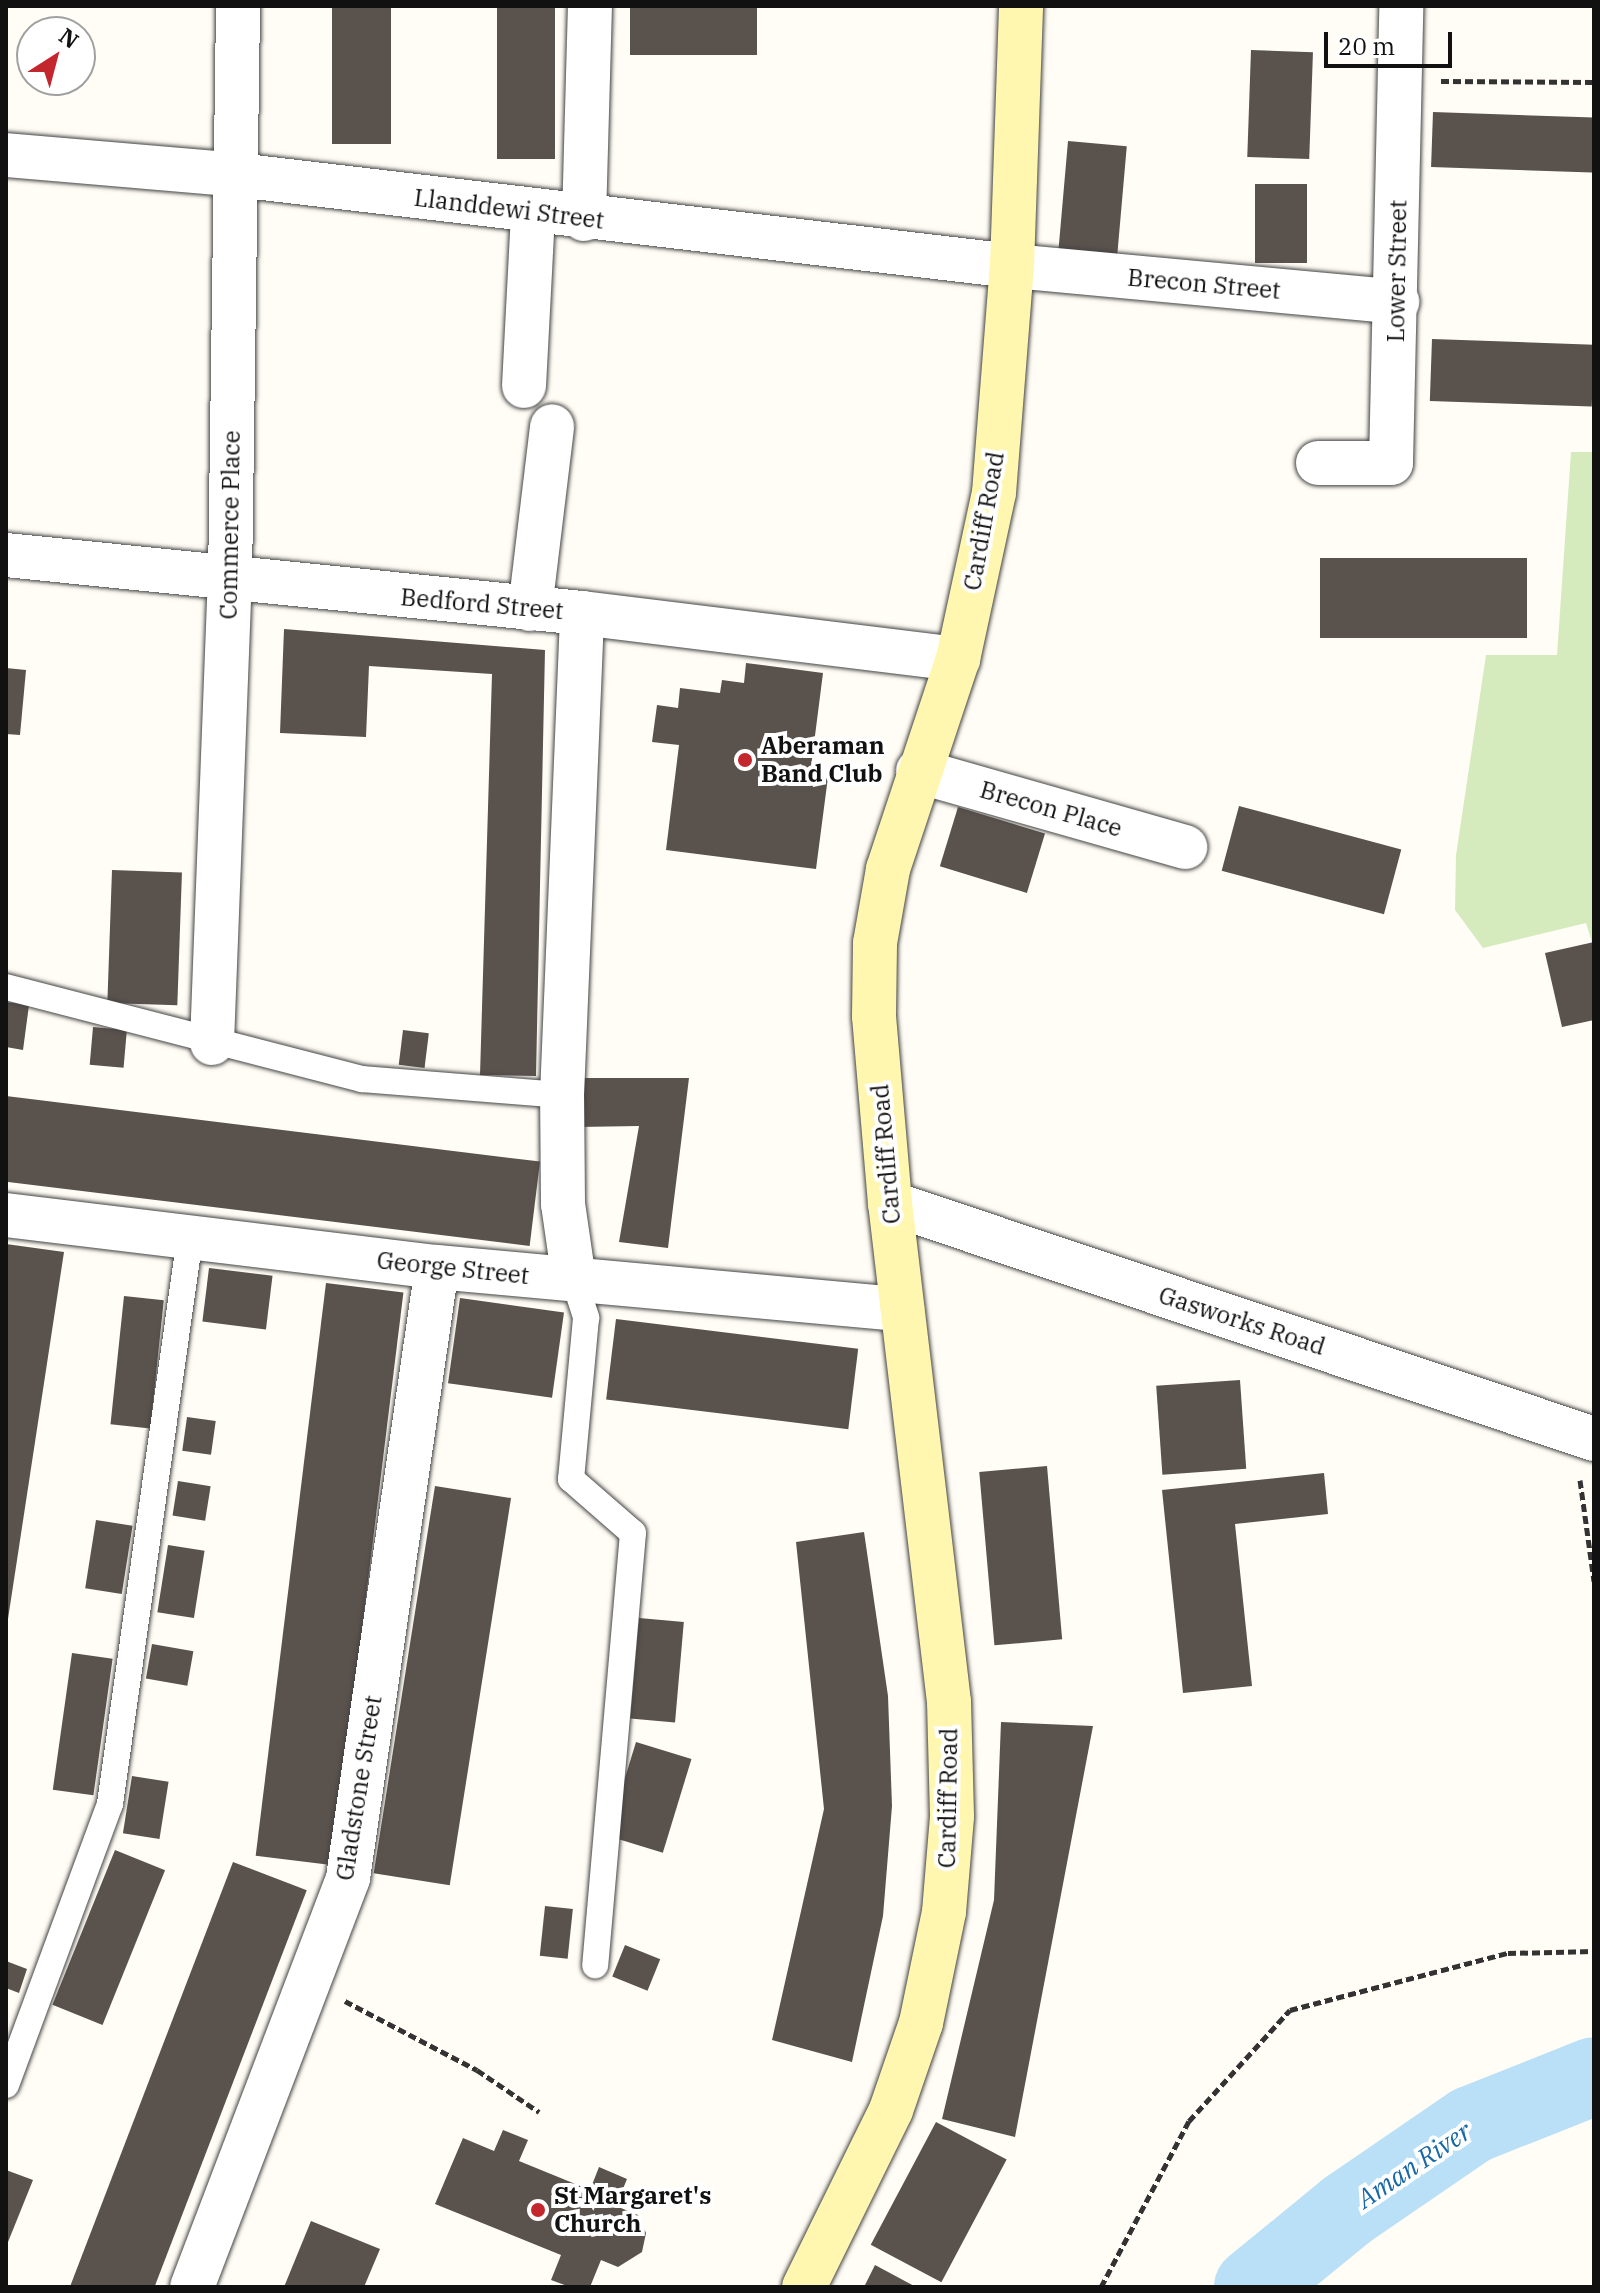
<!DOCTYPE html>
<html>
<head>
<meta charset="utf-8">
<style>
  body { margin:0 }
  #map { position:relative; width:1600px; height:2293px; overflow:hidden; background:#fffdf5; font-family:"IBM Plex Serif",serif }
  div>[style] { position:absolute }
  .green>* { inset:0; background:#d5ebbd }
  .river>* { height:78px; margin:-39px; padding:0 39px; transform-origin:39px; border-radius:39px; background:#b9e0f7 }
  .building>* { inset:0; background:#5a524d; transform-origin:0 0 }
  .path>* { height:5px; margin-top:-2.5px; transform-origin:0; background:repeating-linear-gradient(90deg,#333 0 8px,transparent 0 12px) }
  .roads { filter:drop-shadow(0 0 2px #444) drop-shadow(0 0 2px #444) }
  .service>* { height:26px; margin:-13px; padding:0 13px; transform-origin:13px; border-radius:13px; background:#fff }
  .minor>* { height:44px; margin:-22px; padding:0 22px; transform-origin:22px; border-radius:22px; background:#fff }
  .secondary>* { height:44px; margin:-22px; padding:0 22px; transform-origin:22px; border-radius:22px; background:#fff6b0 }
  .dots>* { width:22px; height:22px; translate:-50% -50%; box-sizing:border-box; border:4px solid #fff; border-radius:50% }
  span { translate:-50% -50%; white-space:nowrap; text-align:center; line-height:1.15; -webkit-text-stroke:8px #fff; paint-order:stroke }
  .street-label { font-size:24px; color:#111 }
  .poi-label { font-size:24px; color:#111; font-weight:700 }
  .left { translate:0 -50%; text-align:left }
  .water-label { font-size:26px; color:#1768a6; font-style:italic }
  .frame { position:absolute; inset:0; border:8px solid #111; pointer-events:none }
  .north { position:absolute; left:16px; top:16px; width:80px; height:80px; box-sizing:border-box; background:#fff; border:2px solid #a0a0a0; border-radius:50%; rotate:36deg; font-size:22px; font-weight:700; line-height:32px; text-align:center; color:#111 }
  .north::after { content:''; display:block; margin:auto; width:28px; height:36px; background:#c4262e; clip-path:polygon(50% 0,100% 100%,50% 72%,0 100%) }
  .scale { position:absolute; left:1324px; top:32px; width:128px; height:36px; box-sizing:border-box; border:4px solid #111; border-top:0; padding-left:10px; font-size:24px; line-height:28px; white-space:nowrap; color:#111; -webkit-text-stroke:6px #fff; paint-order:stroke }
</style>
</head>
<body>
<div id="map">
  <div class="green">
    <div style="clip-path:polygon(1571px 452px,1594px 452px,1594px 949px,1586px 923px,1483px 948px,1455px 910px,1456px 855px,1486px 655px,1557px 655px)"></div>
  </div>
  <div class="river">
    <div style="left:1253px;top:2287px;width:122px;rotate:-39.3deg"></div>
    <div style="left:1347px;top:2210px;width:150px;rotate:-34.4deg"></div>
    <div style="left:1471px;top:2125px;width:132px;rotate:-21.7deg"></div>
  </div>
  <div class="building">
    <div style="left:332px;top:6px;width:59px;height:138px"></div>
    <div style="left:497px;top:6px;width:58px;height:153px"></div>
    <div style="left:630px;top:6px;width:127px;height:49px"></div>
    <div style="left:1251px;top:50px;width:62px;height:107px;rotate:2deg"></div>
    <div style="left:1433px;top:112px;width:161px;height:55px;rotate:2deg"></div>
    <div style="left:1068px;top:141px;width:59px;height:109px;rotate:5deg"></div>
    <div style="left:1255px;top:184px;width:52px;height:79px"></div>
    <div style="left:1432px;top:339px;width:162px;height:62px;rotate:2deg"></div>
    <div style="left:1320px;top:558px;width:207px;height:80px"></div>
    <div style="clip-path:polygon(284px 629px,545px 650px,536px 1076px,480px 1075px,492px 674px,369px 666px,366px 737px,280px 733px)"></div>
    <div style="clip-path:polygon(746px 663px,823px 673px,810px 775px,828px 777px,816px 869px,666px 850px,679px 745px,652px 742px,657px 705px,678px 708px,680px 688px,720px 693px,722px 680px,744px 683px)"></div>
    <div style="clip-path:polygon(6px 668px,26px 670px,20px 735px,6px 734px)"></div>
    <div style="left:1239px;top:806px;width:168px;height:67px;rotate:15deg"></div>
    <div style="left:958px;top:807px;width:91px;height:62px;rotate:17deg"></div>
    <div style="left:112px;top:870px;width:70px;height:133px;rotate:2deg"></div>
    <div style="clip-path:polygon(1594px 942px,1594px 1020px,1562px 1027px,1545px 953px)"></div>
    <div style="clip-path:polygon(6px 1002px,29px 1005px,23px 1050px,6px 1047px)"></div>
    <div style="left:93px;top:1027px;width:34px;height:38px;rotate:5deg"></div>
    <div style="left:403px;top:1030px;width:26px;height:35px;rotate:7deg"></div>
    <div style="clip-path:polygon(578px 1078px,689px 1078px,668px 1248px,619px 1242px,639px 1126px,577px 1127px)"></div>
    <div style="left:6px;top:1096px;width:538px;height:85px;rotate:7deg"></div>
    <div style="clip-path:polygon(6px 1244px,64px 1252px,8px 1619px,6px 1619px)"></div>
    <div style="left:209px;top:1268px;width:64px;height:54px;rotate:7deg"></div>
    <div style="left:326px;top:1283px;width:78px;height:577px;rotate:7deg"></div>
    <div style="left:124px;top:1296px;width:40px;height:129px;rotate:6deg"></div>
    <div style="left:460px;top:1298px;width:105px;height:86px;rotate:8deg"></div>
    <div style="left:616px;top:1319px;width:244px;height:81px;rotate:7deg"></div>
    <div style="left:1240px;top:1380px;width:89px;height:84px;rotate:86deg"></div>
    <div style="left:187px;top:1417px;width:29px;height:34px;rotate:8deg"></div>
    <div style="left:1047px;top:1466px;width:174px;height:68px;rotate:85deg"></div>
    <div style="clip-path:polygon(1324px 1473px,1328px 1514px,1235px 1524px,1252px 1686px,1183px 1693px,1162px 1490px)"></div>
    <div style="left:178px;top:1481px;width:33px;height:35px;rotate:9deg"></div>
    <div style="left:435px;top:1486px;width:77px;height:392px;rotate:9deg"></div>
    <div style="left:96px;top:1520px;width:37px;height:69px;rotate:9deg"></div>
    <div style="clip-path:polygon(864px 1532px,888px 1696px,892px 1806px,883px 1916px,852px 2062px,772px 2040px,824px 1809px,796px 1542px)"></div>
    <div style="left:168px;top:1545px;width:37px;height:68px;rotate:9deg"></div>
    <div style="left:639px;top:1618px;width:45px;height:101px;rotate:5deg"></div>
    <div style="left:152px;top:1644px;width:42px;height:35px;rotate:10deg"></div>
    <div style="left:72px;top:1653px;width:41px;height:138px;rotate:8deg"></div>
    <div style="clip-path:polygon(1001px 1722px,1093px 1726px,1015px 2137px,942px 2119px,994px 1900px)"></div>
    <div style="left:636px;top:1742px;width:58px;height:98px;rotate:17deg"></div>
    <div style="left:132px;top:1776px;width:37px;height:58px;rotate:9deg"></div>
    <div style="left:115px;top:1850px;width:54px;height:167px;rotate:22deg"></div>
    <div style="left:233px;top:1862px;width:79px;height:458px;rotate:21deg"></div>
    <div style="left:545px;top:1906px;width:28px;height:50px;rotate:6deg"></div>
    <div style="left:625px;top:1945px;width:38px;height:34px;rotate:22deg"></div>
    <div style="clip-path:polygon(6px 1961px,27px 1969px,19px 1993px,6px 1988px)"></div>
    <div style="left:936px;top:2122px;width:80px;height:139px;rotate:28deg"></div>
    <div style="clip-path:polygon(503px 2130px,528px 2140px,519px 2161px,590px 2190px,599px 2167px,627px 2179px,616px 2206px,638px 2215px,646px 2233px,642px 2252px,618px 2267px,601px 2260px,590px 2287px,570px 2287px,551px 2280px,561px 2255px,435px 2204px,463px 2138px,494px 2151px)"></div>
    <div style="clip-path:polygon(6px 2170px,33px 2180px,6px 2247px)"></div>
    <div style="clip-path:polygon(311px 2221px,380px 2249px,364px 2287px,284px 2287px)"></div>
    <div style="clip-path:polygon(875px 2265px,916px 2287px,864px 2287px)"></div>
  </div>
  <div class="path">
    <div style="left:1441px;top:81px;width:153px;rotate:0.4deg"></div>
    <div style="left:1580px;top:1480px;width:102px;rotate:82.1deg"></div>
    <div style="left:345px;top:2001px;width:149px;rotate:27.6deg"></div>
    <div style="left:477px;top:2070px;width:75px;rotate:34.1deg"></div>
    <div style="left:1101px;top:2287px;width:188px;rotate:-62.1deg"></div>
    <div style="left:1189px;top:2121px;width:150px;rotate:-47.7deg"></div>
    <div style="left:1290px;top:2010px;width:225px;rotate:-14.7deg"></div>
    <div style="left:1508px;top:1953px;width:86px;rotate:-1.3deg"></div>
  </div>
  <div class="roads">
    <div class="service">
      <div style="left:6px;top:987px;width:368px;rotate:14.5deg"></div>
      <div style="left:362px;top:1079px;width:201px;rotate:4.6deg"></div>
      <div style="left:574px;top:1280px;width:40px;rotate:72deg"></div>
      <div style="left:586px;top:1318px;width:162px;rotate:95.3deg"></div>
      <div style="left:571px;top:1479px;width:82px;rotate:41.1deg"></div>
      <div style="left:633px;top:1533px;width:434px;rotate:95deg"></div>
      <div style="left:6px;top:2085px;width:300px;rotate:-69.7deg"></div>
      <div style="left:110px;top:1804px;width:573px;rotate:-81.97deg"></div>
    </div>
    <div class="minor">
      <div style="left:6px;top:155px;width:232px;rotate:4.9deg"></div>
      <div style="left:237px;top:175px;width:780px;rotate:6.7deg"></div>
      <div style="left:1012px;top:266px;width:387px;rotate:5.3deg"></div>
      <div style="left:584px;top:219px;width:213px;rotate:-88.4deg"></div>
      <div style="left:524px;top:386px;width:173px;rotate:-87deg"></div>
      <div style="left:1318px;top:463px;width:73px"></div>
      <div style="left:1391px;top:463px;width:457px;rotate:-88.7deg"></div>
      <div style="left:6px;top:555px;width:579px;rotate:5.75deg"></div>
      <div style="left:582px;top:613px;width:379px;rotate:7deg"></div>
      <div style="left:530px;top:609px;width:184px;rotate:-83.1deg"></div>
      <div style="left:918px;top:771px;width:278px;rotate:15.9deg"></div>
      <div style="left:212px;top:1043px;width:462px;rotate:-87.8deg"></div>
      <div style="left:230px;top:581px;width:575px;rotate:-89.2deg"></div>
      <div style="left:890px;top:1203px;width:743px;rotate:18.53deg"></div>
      <div style="left:6px;top:1215px;width:434px;rotate:6.9deg"></div>
      <div style="left:437px;top:1267px;width:467px;rotate:5.2deg"></div>
      <div style="left:574px;top:1280px;width:77px;rotate:-98.2deg"></div>
      <div style="left:563px;top:1204px;width:109px;rotate:-90.5deg"></div>
      <div style="left:562px;top:1095px;width:482px;rotate:-87.6deg"></div>
      <div style="left:192px;top:2287px;width:438px;rotate:-69.1deg"></div>
      <div style="left:348px;top:1878px;width:617px;rotate:-81.71deg"></div>
    </div>
    <div class="secondary">
      <div style="left:804px;top:2287px;width:197px;rotate:-63.8deg"></div>
      <div style="left:891px;top:2110px;width:92px;rotate:-71deg"></div>
      <div style="left:921px;top:2023px;width:113px;rotate:-78.3deg"></div>
      <div style="left:944px;top:1912px;width:96px;rotate:-85.2deg"></div>
      <div style="left:952px;top:1816px;width:114px;rotate:-91.5deg"></div>
      <div style="left:949px;top:1702px;width:502px;rotate:-96.74deg"></div>
      <div style="left:890px;top:1203px;width:188px;rotate:-94.9deg"></div>
      <div style="left:874px;top:1016px;width:73px;rotate:-89.2deg"></div>
      <div style="left:875px;top:943px;width:75px;rotate:-80deg"></div>
      <div style="left:888px;top:869px;width:221px;rotate:-71.6deg"></div>
      <div style="left:958px;top:659px;width:170px;rotate:-77.8deg"></div>
      <div style="left:994px;top:493px;width:228px;rotate:-85.5deg"></div>
      <div style="left:1012px;top:266px;width:260px;rotate:-88deg"></div>
    </div>
  </div>
  <div class="dots">
    <div style="left:745px;top:760px;background:#c4262e"></div>
    <div style="left:538px;top:2210px;background:#c4262e"></div>
  </div>
  <div class="street-label">
    <span style="left:509px;top:209px;rotate:7deg">Llanddewi Street</span>
    <span style="left:1397px;top:271px;rotate:-89deg">Lower Street</span>
    <span style="left:1204px;top:284px;rotate:5deg">Brecon Street</span>
    <span style="left:984px;top:521px;rotate:-80deg">Cardiff Road</span>
    <span style="left:230px;top:525px;rotate:-89deg">Commerce Place</span>
    <span style="left:482px;top:604px;rotate:5deg">Bedford Street</span>
    <span style="left:1051px;top:809px;rotate:16deg">Brecon Place</span>
    <span style="left:886px;top:1154px;rotate:-95deg">Cardiff Road</span>
    <span style="left:453px;top:1268px;rotate:6deg">George Street</span>
    <span style="left:1242px;top:1321px;rotate:18deg">Gasworks Road</span>
    <span style="left:359px;top:1788px;rotate:-81deg">Gladstone Street</span>
    <span style="left:948px;top:1798px;rotate:-89deg">Cardiff Road</span>
  </div>
  <div class="poi-label">
    <span class="left" style="left:761px;top:760px">Aberaman<br>Band Club</span>
    <span class="left" style="left:554px;top:2210px">St Margaret's<br>Church</span>
  </div>
  <div class="water-label">
    <span style="left:1414px;top:2165px;rotate:-34deg">Aman River</span>
  </div>
  <div class="frame"></div>
  <div class="north">N</div>
  <div class="scale">20 m</div>
</div>
</body>
</html>
